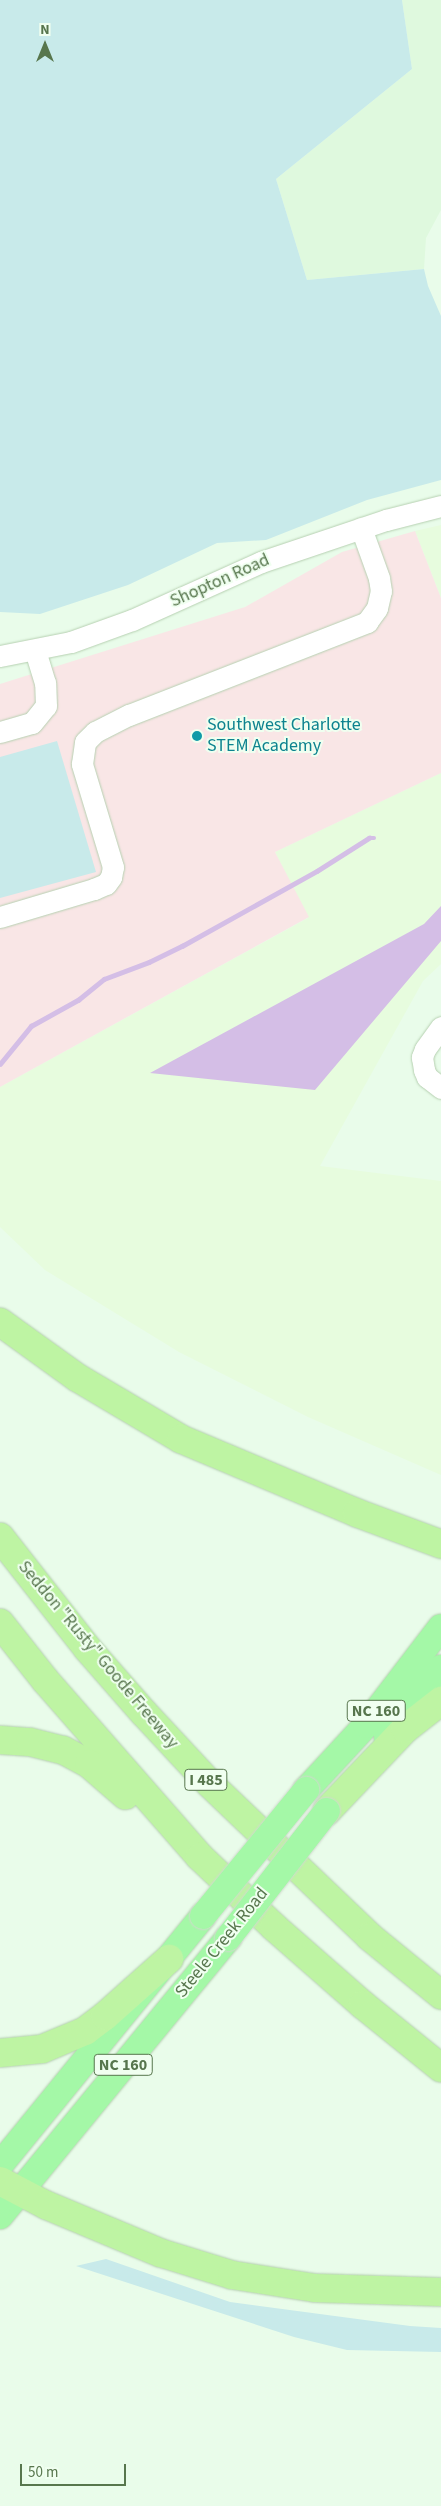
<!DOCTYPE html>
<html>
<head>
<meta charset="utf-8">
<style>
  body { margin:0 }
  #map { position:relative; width:441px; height:2506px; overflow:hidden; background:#e9fcea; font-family:"Source Sans 3",sans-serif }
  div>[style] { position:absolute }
  .residential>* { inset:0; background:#dff9de }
  .commercial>* { inset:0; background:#e7fcde }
  .education>* { inset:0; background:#f9e6e6 }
  .green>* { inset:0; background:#c8eaea }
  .water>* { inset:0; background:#d4bee6 }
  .stream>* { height:4.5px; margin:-2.25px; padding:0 2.25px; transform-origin:2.25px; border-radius:2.25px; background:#d4bee6 }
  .roads { filter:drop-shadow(0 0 1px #b6d0b1) drop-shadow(0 0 1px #b6d0b1) }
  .minor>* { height:21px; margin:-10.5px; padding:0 10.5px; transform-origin:10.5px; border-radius:10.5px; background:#fff }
  .major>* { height:26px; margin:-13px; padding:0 13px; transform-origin:13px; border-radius:13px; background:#a4f8a7 }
  .highway>* { height:28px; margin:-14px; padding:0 14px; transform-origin:14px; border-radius:14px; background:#bef4a3 }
  .bridges { filter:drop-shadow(0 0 1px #d0d9cd) drop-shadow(0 0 1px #d0d9cd) }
  .major-bridge>* { height:26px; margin:-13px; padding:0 13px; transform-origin:13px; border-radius:13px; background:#a4f8a7 }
  .dots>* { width:14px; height:14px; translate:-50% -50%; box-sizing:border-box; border:2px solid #f0fff0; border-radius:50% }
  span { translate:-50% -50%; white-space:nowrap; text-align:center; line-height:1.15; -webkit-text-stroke:4px #f0fff0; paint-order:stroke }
  .shield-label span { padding:1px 4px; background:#f0fff0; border:1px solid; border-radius:4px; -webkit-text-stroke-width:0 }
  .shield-label { font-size:16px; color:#57764d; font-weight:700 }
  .street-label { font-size:18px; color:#57764d }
  .culture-label { font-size:18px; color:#0d838f }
  .left { translate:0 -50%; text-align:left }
  .north { position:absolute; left:20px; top:20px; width:50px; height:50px; -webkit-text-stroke:4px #f0fff0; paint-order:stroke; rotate:0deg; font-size:14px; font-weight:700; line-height:20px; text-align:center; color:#57764d }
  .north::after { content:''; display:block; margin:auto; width:18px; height:22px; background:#57764d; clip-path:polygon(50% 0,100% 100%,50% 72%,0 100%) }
  .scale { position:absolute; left:20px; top:2464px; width:106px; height:22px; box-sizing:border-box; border:2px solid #57764d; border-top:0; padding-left:6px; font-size:15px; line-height:18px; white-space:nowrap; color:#57764d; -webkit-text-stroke:4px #f0fff0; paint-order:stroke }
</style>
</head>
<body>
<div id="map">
  <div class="residential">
    <div style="clip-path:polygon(402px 0,441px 0,441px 210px,426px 238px,424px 269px,307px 280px,276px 179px,412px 69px)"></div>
  </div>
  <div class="commercial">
    <div style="clip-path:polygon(441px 525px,441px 598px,415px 531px)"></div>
    <div style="clip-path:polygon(441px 773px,441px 964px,423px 981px,320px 1166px,441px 1181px,441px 1475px,308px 1417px,179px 1352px,45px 1270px,0 1227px,0 1087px,308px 918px,275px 852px)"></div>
  </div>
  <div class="education">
    <div style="clip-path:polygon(415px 531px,441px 598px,441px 773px,275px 852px,309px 917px,0 1087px,0 684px,245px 607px,342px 552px)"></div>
  </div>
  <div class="green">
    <div style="clip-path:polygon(0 0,402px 0,412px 69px,276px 179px,307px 280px,424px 269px,428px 286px,441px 316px,441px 480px,367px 500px,266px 540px,217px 543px,128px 585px,40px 614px,0 612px)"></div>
    <div style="clip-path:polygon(57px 741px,96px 872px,0 898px,0 757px)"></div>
    <div style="clip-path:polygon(106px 2259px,230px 2302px,410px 2326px,441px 2328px,441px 2352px,347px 2350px,294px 2337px,76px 2266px)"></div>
  </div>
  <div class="water">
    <div style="clip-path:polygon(441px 906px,441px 941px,315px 1090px,150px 1073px,424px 924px)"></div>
  </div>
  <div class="stream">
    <div style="left:0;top:1064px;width:49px;rotate:-50.8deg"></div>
    <div style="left:31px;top:1026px;width:54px;rotate:-29deg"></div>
    <div style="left:78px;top:1000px;width:33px;rotate:-39deg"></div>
    <div style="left:104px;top:979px;width:48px;rotate:-20.7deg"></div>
    <div style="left:149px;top:962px;width:37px;rotate:-26deg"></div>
    <div style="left:182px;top:946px;width:154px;rotate:-29.1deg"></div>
    <div style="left:317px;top:871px;width:62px;rotate:-32.4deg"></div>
    <div style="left:369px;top:838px;width:5px"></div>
  </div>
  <div class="roads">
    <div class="minor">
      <div style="left:0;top:656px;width:72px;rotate:-11.2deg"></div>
      <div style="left:71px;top:642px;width:65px;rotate:-19.8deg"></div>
      <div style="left:132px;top:620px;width:141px;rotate:-24.2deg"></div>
      <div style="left:261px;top:562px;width:132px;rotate:-18.6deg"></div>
      <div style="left:386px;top:520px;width:57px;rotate:-14.3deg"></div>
      <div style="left:0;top:732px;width:33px;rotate:-16deg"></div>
      <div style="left:32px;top:723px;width:22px;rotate:-51deg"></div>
      <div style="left:46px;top:706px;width:23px;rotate:-92deg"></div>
      <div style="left:45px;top:683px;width:34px;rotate:-107deg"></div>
      <div style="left:0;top:917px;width:98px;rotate:-16.6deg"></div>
      <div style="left:94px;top:889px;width:13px;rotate:-23deg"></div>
      <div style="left:106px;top:884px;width:9px;rotate:-54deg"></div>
      <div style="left:111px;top:877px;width:10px;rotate:-79deg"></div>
      <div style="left:113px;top:867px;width:108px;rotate:-106.8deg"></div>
      <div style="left:82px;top:764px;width:22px;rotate:-82deg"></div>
      <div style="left:85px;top:742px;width:14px;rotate:-45deg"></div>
      <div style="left:95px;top:732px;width:38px;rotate:-27deg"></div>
      <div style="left:129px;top:715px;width:256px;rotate:-21.3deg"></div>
      <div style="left:367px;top:622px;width:17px;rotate:-54deg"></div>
      <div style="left:377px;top:608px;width:17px;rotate:-77deg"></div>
      <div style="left:381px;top:591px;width:13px;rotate:-99deg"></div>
      <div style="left:379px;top:578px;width:53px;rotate:-109.8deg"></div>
      <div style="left:441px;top:1027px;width:27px;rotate:126deg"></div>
      <div style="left:425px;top:1049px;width:9px;rotate:111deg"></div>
      <div style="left:422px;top:1057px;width:13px;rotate:81deg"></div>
      <div style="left:424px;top:1070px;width:8px;rotate:67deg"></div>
      <div style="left:427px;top:1077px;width:18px;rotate:38deg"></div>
    </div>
    <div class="major">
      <div style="left:387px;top:1736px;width:87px;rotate:-51.5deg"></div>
      <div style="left:306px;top:1790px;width:88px;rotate:-47.3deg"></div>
      <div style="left:366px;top:1725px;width:123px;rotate:-52.6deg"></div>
      <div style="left:0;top:2165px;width:321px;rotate:-50.8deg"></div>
      <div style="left:0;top:2216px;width:360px;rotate:-50.6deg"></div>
    </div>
    <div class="highway">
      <div style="left:0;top:1322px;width:96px;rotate:35.7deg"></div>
      <div style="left:78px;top:1378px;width:120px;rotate:30.6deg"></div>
      <div style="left:181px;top:1439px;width:191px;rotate:22.8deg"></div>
      <div style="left:357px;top:1513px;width:90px;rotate:20.3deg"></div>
      <div style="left:0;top:1537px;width:141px;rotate:51.9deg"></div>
      <div style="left:87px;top:1648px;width:86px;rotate:48.8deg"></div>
      <div style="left:144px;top:1713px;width:97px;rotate:47.1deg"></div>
      <div style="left:210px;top:1784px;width:221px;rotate:43.7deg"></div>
      <div style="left:370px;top:1937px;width:92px;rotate:39.2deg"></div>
      <div style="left:0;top:1623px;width:73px;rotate:51.7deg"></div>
      <div style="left:45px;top:1680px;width:235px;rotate:48.8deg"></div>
      <div style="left:200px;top:1857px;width:102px;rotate:43.4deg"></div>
      <div style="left:274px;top:1927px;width:118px;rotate:41.2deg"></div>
      <div style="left:363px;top:2005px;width:100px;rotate:38.9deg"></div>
      <div style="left:0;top:1740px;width:30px;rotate:4deg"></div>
      <div style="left:30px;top:1742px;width:34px;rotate:14deg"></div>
      <div style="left:63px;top:1750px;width:30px;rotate:28deg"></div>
      <div style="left:89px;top:1764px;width:48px;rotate:40.7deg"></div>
      <div style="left:327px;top:1811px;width:113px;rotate:-46.4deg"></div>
      <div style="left:405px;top:1729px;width:46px;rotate:-37.9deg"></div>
      <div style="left:0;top:2053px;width:42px;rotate:-5.4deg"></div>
      <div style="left:42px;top:2049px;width:47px;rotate:-22.7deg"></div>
      <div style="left:85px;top:2031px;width:25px;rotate:-37deg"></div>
      <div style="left:105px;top:2016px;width:86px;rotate:-41.7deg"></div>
      <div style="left:0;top:2181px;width:52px;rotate:27.6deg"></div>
      <div style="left:46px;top:2205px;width:125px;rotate:22.7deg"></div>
      <div style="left:161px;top:2253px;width:74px;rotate:17.2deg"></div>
      <div style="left:232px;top:2275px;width:84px;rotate:8.9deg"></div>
      <div style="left:315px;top:2288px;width:126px;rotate:1.8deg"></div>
    </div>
  </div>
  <div class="bridges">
    <div class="major-bridge">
      <div style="left:203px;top:1916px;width:163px;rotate:-50.7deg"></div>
      <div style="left:228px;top:1938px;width:161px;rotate:-52.1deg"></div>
    </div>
  </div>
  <div class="dots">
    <div style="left:197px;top:736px;background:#0f9aa8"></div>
  </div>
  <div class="shield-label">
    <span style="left:376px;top:1711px">NC 160</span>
    <span style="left:206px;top:1780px">I 485</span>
    <span style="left:123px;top:2065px">NC 160</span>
  </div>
  <div class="street-label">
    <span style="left:220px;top:581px;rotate:-24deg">Shopton Road</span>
    <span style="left:98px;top:1655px;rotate:50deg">Seddon "Rusty" Goode Freeway</span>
    <span style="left:222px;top:1943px;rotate:-51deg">Steele Creek Road</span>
  </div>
  <div class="culture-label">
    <span class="left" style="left:207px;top:736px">Southwest Charlotte<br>STEM Academy</span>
  </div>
  <div class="north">N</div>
  <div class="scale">50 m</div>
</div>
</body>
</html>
